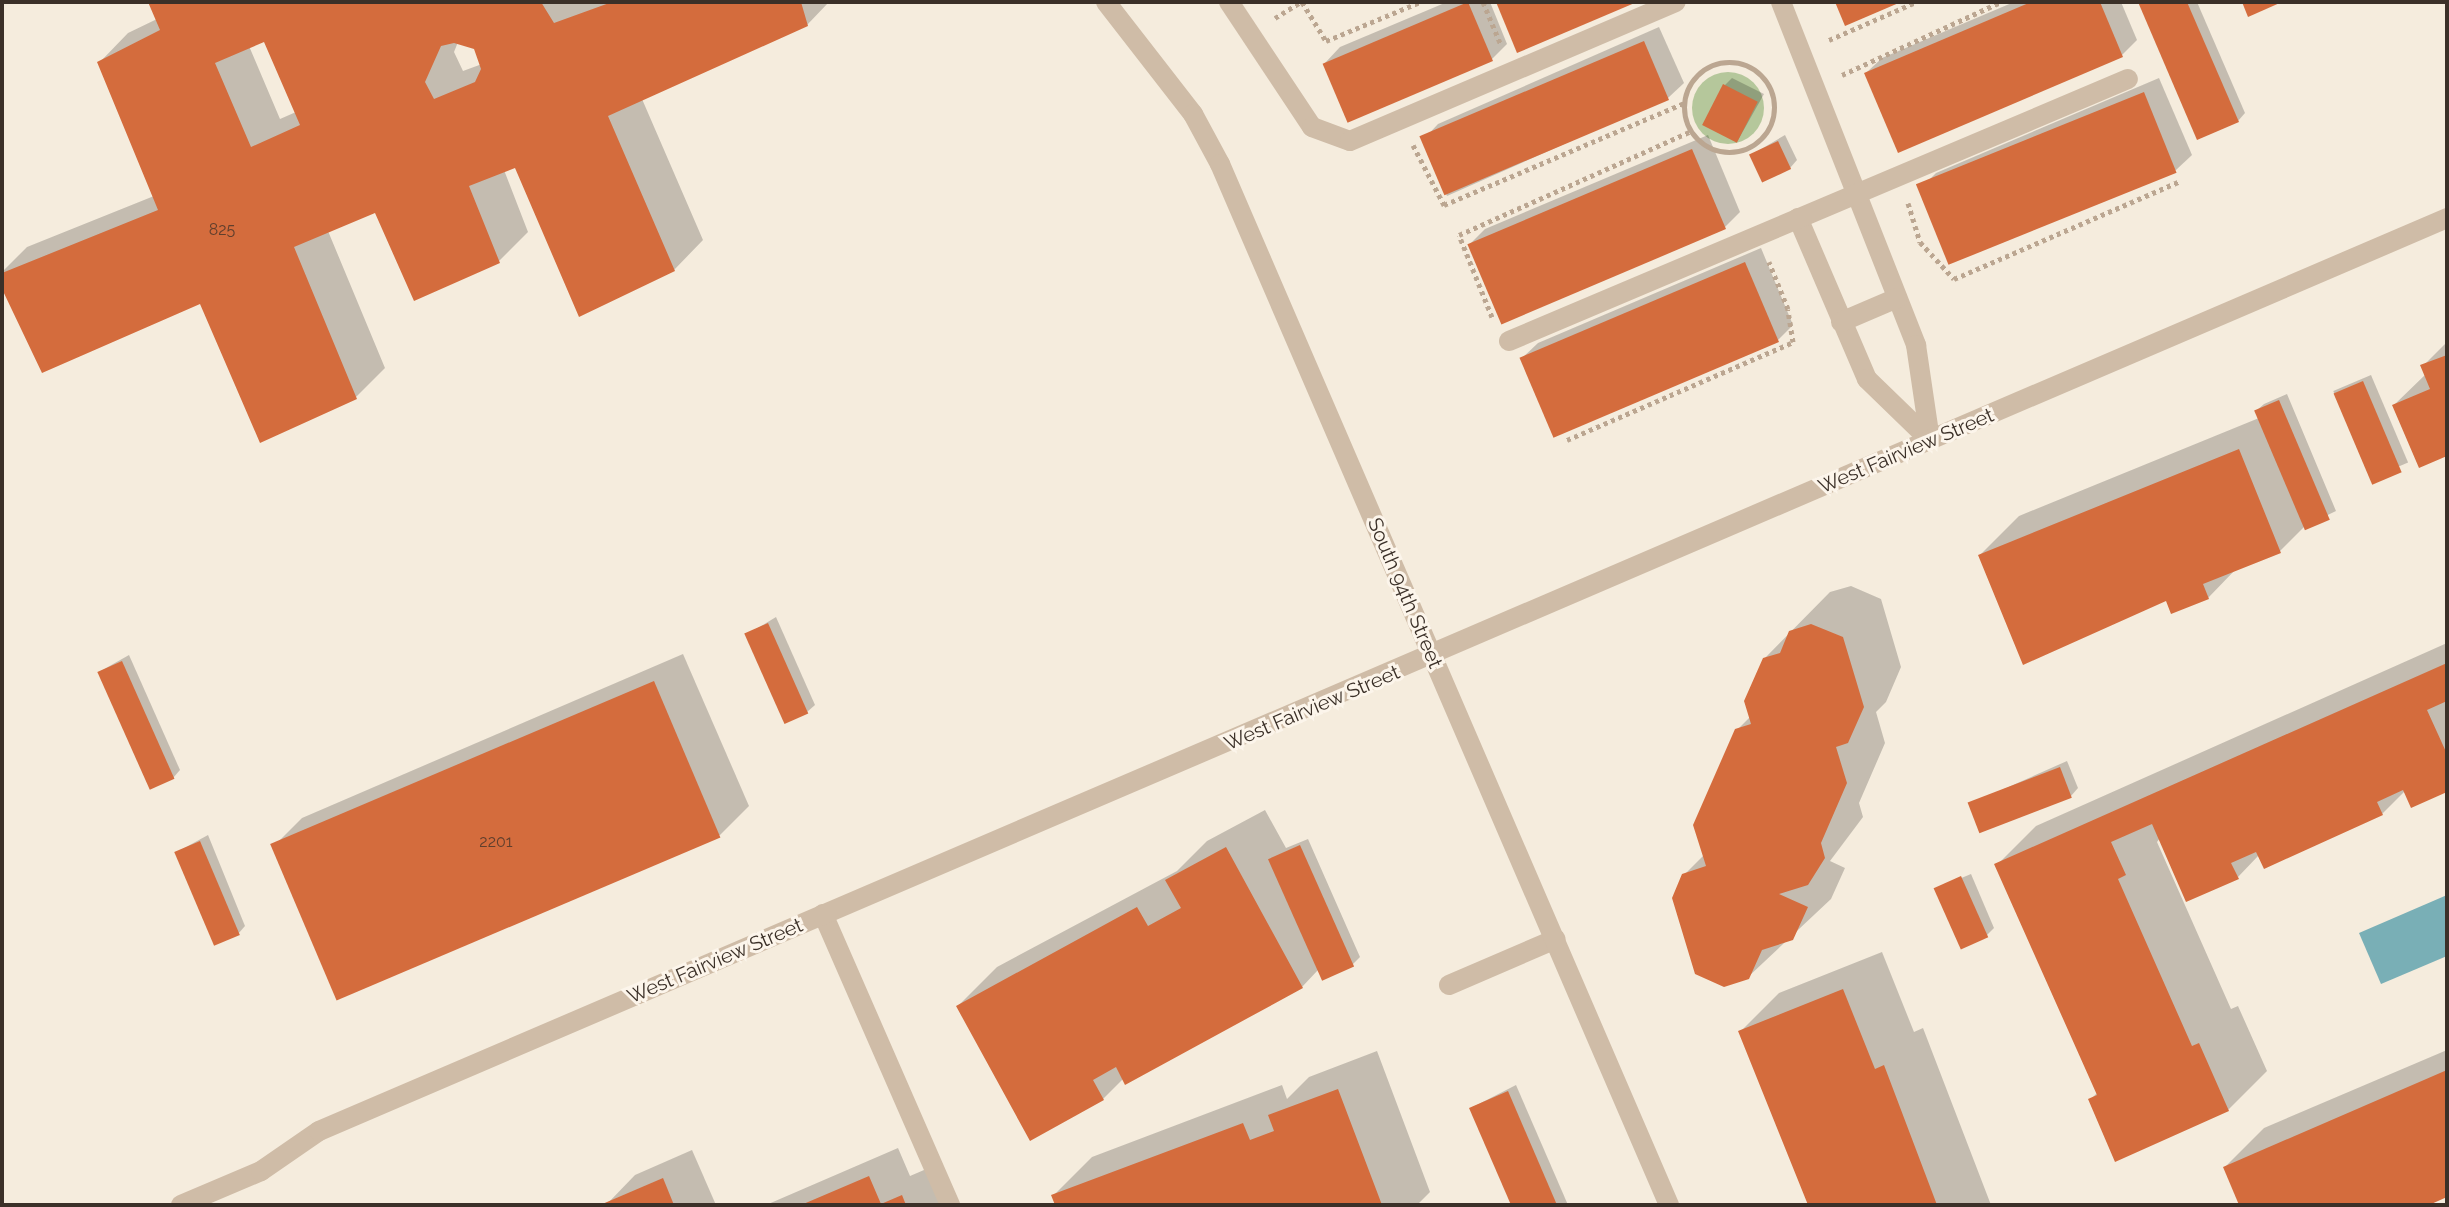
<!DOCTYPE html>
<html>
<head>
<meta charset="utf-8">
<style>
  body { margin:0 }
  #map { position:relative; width:2449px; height:1207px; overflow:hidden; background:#f5ecdd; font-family:Raleway,sans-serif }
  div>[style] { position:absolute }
  .green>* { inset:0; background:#b5c79b }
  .round { border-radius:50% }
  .water>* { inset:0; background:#79afb6 }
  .shadow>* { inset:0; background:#0003; transform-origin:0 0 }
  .building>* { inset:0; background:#d46c3d; transform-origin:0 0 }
  .path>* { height:5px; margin-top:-2.5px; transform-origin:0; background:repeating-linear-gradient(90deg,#bba691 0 4px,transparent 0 8px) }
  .path>.ring { margin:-2.5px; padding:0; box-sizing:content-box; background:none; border:5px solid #bba691; border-radius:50% }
  .service>* { height:20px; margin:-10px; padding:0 10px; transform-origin:10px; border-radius:10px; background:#cfbca7 }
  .minor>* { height:20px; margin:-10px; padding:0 10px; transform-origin:10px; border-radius:10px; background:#cfbca7 }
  span { translate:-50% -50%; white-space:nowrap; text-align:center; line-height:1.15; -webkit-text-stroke:6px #fcf5eb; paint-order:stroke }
  .number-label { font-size:16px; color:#613f2d }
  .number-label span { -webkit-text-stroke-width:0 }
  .street-label { font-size:20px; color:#3b3028 }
  .frame { position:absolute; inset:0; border:4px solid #3b3028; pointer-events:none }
</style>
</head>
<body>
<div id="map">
  <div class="green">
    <div class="round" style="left:1692px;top:72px;width:72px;height:72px"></div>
  </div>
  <div class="water">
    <div style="clip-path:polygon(2447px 895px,2447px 956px,2381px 984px,2359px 933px)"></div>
  </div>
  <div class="shadow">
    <div style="clip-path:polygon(evenodd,150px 2px,829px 2px,807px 25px,642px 99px,703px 240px,674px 270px,516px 165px,504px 170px,528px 232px,499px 261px,376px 210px,328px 231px,385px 368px,356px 397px,201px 301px,2px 284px,2px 272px,27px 247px,154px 196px,99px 63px,128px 33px,157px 19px,150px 2px,265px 39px,296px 112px,280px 119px,249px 46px,265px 39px,150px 2px,458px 42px,475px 48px,482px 64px,463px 71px,454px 52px,458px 42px)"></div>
    <div style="clip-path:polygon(1447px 2px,1490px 2px,1507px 44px,1492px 59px,1325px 63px,1340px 47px)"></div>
    <div style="clip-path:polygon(2014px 2px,2121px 2px,2137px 40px,2122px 55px,1866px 73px,1882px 58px)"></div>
    <div style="clip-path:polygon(2140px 2px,2197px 2px,2245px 113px,2238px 121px)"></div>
    <div style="clip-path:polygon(1659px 27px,1684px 83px,1668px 98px,1447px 196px,1423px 140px,1438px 124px)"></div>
    <div style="clip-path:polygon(1732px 78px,1764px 94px,1738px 140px,1725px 85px)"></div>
    <div style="clip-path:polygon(2159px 78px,2192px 155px,2176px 170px,1921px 188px,1936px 173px)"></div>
    <div style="clip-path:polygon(1708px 135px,1740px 212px,1725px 227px,1469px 245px,1485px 229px)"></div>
    <div style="clip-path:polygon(1785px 135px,1797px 160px,1790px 168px,1751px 155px)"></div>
    <div style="clip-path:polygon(1761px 248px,1793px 325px,1778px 340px,1522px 358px,1538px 343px)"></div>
    <div style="clip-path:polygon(2447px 342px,2447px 454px,2394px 405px,2426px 374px,2423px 366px)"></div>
    <div style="left:2371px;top:375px;width:95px;height:41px;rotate:67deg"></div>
    <div style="clip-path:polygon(2287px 394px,2336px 511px,2305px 526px,2280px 551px,2237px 568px,2208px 598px,2168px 598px,1980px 555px,2019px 516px,2259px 418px,2256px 411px,2264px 404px)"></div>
    <div style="clip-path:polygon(1851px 586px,1881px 599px,1901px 667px,1886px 702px,1876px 712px,1885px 743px,1859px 803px,1863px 817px,1830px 861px,1845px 868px,1831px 899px,1748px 977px,1683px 876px,1704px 855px,1737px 730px,1751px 716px,1764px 659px,1830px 592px)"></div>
    <div style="clip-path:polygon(776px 617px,815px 705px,807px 712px,746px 635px)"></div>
    <div style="clip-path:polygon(2447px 643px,2447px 790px,2406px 790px,2382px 814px,2259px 855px,2238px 877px,2160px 838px,2157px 842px,2231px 1009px,2238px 1006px,2267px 1071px,2228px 1110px,2090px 1100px,2098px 1092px,1997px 865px,2036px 826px)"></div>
    <div style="clip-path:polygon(683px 654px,749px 806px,720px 835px,273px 847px,302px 818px)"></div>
    <div style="clip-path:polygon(129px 655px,180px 770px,173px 778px,99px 672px)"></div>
    <div style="clip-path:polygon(2067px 761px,2078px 788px,2071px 796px,1970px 804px)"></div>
    <div style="clip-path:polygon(1265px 810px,1286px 848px,1308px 839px,1360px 957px,1353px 964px,1318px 970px,1302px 987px,1124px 1078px,1103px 1099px,958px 1006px,997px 967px,1177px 871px,1207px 841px)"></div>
    <div style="clip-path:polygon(208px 835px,245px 926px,238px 934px,177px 852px)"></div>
    <div style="clip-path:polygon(1971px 874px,1994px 928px,1987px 935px,1935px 889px)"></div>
    <div style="clip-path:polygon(1882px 952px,1914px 1032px,1923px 1028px,1991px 1205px,1812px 1205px,1740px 1032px,1779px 993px)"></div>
    <div style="clip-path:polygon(2447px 1050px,2447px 1196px,2428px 1205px,2241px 1205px,2225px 1167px,2264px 1128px)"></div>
    <div style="clip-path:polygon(1377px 1051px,1430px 1192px,1417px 1205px,1057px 1205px,1053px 1196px,1092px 1157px,1282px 1085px,1287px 1099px,1309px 1077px)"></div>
    <div style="clip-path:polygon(1516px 1085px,1568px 1205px,1513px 1205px,1471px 1108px)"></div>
    <div style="clip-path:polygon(898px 1148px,910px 1176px,931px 1167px,947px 1205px,766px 1205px)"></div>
    <div style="clip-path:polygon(692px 1150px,716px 1205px,606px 1205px,635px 1175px)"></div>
  </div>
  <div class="building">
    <div style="clip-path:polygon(evenodd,148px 2px,541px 2px,554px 23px,612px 2px,801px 2px,808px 26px,608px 116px,675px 271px,579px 317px,515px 168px,469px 186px,500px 263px,414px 301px,375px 213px,294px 247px,357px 399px,260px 443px,200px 304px,42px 373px,2px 289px,2px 273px,158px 210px,97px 62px,160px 30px,148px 2px,264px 42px,300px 125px,251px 147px,215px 63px,264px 42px,148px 2px,454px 43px,474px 49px,481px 69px,475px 82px,434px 99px,425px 82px,441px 46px,454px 43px)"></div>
    <div style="left:1468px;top:2px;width:64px;height:158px;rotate:67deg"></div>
    <div style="clip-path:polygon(1496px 2px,1637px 2px,1517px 53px)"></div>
    <div style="clip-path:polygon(1835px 2px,1901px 2px,1845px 26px)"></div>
    <div style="clip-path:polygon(2031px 2px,2100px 2px,2123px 57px,1898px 153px,1864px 73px)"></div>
    <div style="clip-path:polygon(2138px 2px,2187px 2px,2239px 122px,2197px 140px)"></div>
    <div style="clip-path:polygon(2242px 2px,2282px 2px,2248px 17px)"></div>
    <div style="left:1644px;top:41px;width:64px;height:244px;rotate:67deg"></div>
    <div style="left:1723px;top:84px;width:39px;height:46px;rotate:27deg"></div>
    <div style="left:2144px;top:92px;width:87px;height:246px;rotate:68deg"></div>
    <div style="left:1778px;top:141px;width:31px;height:32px;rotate:65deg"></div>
    <div style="left:1692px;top:149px;width:87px;height:244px;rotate:67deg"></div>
    <div style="left:1745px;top:262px;width:87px;height:245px;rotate:67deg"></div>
    <div style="clip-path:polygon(2447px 355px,2447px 456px,2419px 468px,2392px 405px,2430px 389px,2420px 365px)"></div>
    <div style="left:2363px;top:381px;width:99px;height:32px;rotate:67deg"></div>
    <div style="left:2279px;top:400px;width:130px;height:27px;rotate:67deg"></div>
    <div style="clip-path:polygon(2239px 449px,2281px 553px,2203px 584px,2209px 599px,2171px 614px,2166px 601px,2023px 665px,1978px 555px)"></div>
    <div style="left:768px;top:623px;width:99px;height:26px;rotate:66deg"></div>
    <div style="clip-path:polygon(1811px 624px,1843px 637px,1864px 707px,1848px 743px,1836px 747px,1847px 783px,1821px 843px,1825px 858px,1808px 885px,1779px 894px,1808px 907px,1793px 940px,1762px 950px,1749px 979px,1724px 987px,1695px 974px,1672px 898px,1682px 874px,1706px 866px,1693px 825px,1735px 729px,1751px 724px,1744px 701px,1763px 658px,1780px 653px,1789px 631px)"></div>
    <div style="left:122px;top:661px;width:129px;height:27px;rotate:66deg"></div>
    <div style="clip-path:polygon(2447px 663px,2447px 701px,2427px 710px,2447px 754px,2447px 792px,2411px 808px,2403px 790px,2377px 802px,2383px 815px,2264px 869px,2256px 852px,2231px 863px,2239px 879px,2186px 902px,2152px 824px,2111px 842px,2126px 875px,2118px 879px,2192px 1046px,2199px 1043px,2229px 1111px,2115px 1162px,2088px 1099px,2097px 1095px,1994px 864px)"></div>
    <div style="left:654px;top:681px;width:170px;height:417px;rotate:67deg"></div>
    <div style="left:2060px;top:767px;width:33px;height:99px;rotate:69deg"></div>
    <div style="left:200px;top:841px;width:102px;height:28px;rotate:67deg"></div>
    <div style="left:1300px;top:845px;width:133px;height:35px;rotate:66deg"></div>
    <div style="clip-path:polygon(1226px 847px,1303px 988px,1125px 1085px,1116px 1067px,1093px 1080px,1104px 1100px,1030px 1141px,956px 1006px,1137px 907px,1148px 926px,1181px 908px,1165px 880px)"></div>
    <div style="left:1961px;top:876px;width:67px;height:30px;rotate:66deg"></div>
    <div style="clip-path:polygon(1843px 989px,1875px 1069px,1884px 1065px,1937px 1205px,1808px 1205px,1738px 1031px)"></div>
    <div style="clip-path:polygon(2447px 1070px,2447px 1197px,2429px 1205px,2239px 1205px,2223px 1167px)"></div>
    <div style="clip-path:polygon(1338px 1089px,1382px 1205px,1055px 1205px,1051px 1195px,1243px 1123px,1250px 1140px,1274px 1131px,1268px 1115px)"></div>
    <div style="clip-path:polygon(1508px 1091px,1557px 1205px,1511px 1205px,1469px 1108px)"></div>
    <div style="clip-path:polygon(869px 1176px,881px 1204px,902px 1195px,906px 1205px,801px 1205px)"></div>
    <div style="clip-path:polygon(663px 1178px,674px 1205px,600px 1205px)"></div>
  </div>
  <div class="path">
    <div style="left:1302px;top:2px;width:46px;rotate:58.4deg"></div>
    <div style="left:1326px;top:41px;width:102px;rotate:-22.5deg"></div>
    <div style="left:1483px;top:2px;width:47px;rotate:67.3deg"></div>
    <div style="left:1275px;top:18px;width:31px;rotate:-32deg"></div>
    <div style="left:1829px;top:40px;width:95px;rotate:-23.6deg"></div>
    <div class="ring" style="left:1684px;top:62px;width:85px;height:85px"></div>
    <div style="left:1842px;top:75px;width:175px;rotate:-24.7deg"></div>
    <div style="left:1413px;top:145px;width:68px;rotate:62.7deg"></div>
    <div style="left:1444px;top:205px;width:261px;rotate:-23deg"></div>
    <div style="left:1908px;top:203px;width:41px;rotate:72.9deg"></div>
    <div style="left:1920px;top:242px;width:50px;rotate:47.4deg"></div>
    <div style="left:1954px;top:279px;width:247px;rotate:-23.4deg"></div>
    <div style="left:1492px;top:317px;width:88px;rotate:-111.9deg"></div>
    <div style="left:1459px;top:235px;width:254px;rotate:-24.1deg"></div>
    <div style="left:1567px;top:440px;width:246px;rotate:-23.4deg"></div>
    <div style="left:1793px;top:342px;width:33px;rotate:-99deg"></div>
    <div style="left:1788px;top:309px;width:51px;rotate:-112deg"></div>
  </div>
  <div class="service">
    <div style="left:1229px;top:2px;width:150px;rotate:56.4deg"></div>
    <div style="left:1312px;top:127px;width:40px;rotate:20.2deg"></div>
    <div style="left:1350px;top:141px;width:354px;rotate:-23.1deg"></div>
    <div style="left:1781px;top:2px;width:369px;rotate:68.5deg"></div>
    <div style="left:1916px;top:345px;width:96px;rotate:81.6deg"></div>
    <div style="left:1798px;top:218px;width:175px;rotate:66.8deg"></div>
    <div style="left:1867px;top:379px;width:88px;rotate:44.1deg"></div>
    <div style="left:1841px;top:322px;width:61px;rotate:-23.2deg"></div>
    <div style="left:1509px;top:341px;width:672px;rotate:-22.94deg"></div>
    <div style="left:823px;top:914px;width:318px;rotate:66.4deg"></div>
    <div style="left:1449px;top:985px;width:116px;rotate:-23.3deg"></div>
  </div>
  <div class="minor">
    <div style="left:1106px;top:2px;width:142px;rotate:52.2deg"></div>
    <div style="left:1193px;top:114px;width:57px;rotate:61.6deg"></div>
    <div style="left:1220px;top:164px;width:1134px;rotate:66.67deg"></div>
    <div style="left:181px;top:1205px;width:87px;rotate:-23deg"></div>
    <div style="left:261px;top:1171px;width:70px;rotate:-34.6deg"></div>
    <div style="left:319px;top:1131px;width:2316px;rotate:-23.22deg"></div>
  </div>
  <div class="number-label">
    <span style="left:222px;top:230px">825</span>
    <span style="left:496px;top:842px">2201</span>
  </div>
  <div class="street-label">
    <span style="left:1906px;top:451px;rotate:-23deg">West Fairview Street</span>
    <span style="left:1405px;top:593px;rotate:67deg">South 94th Street</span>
    <span style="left:1312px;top:708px;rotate:-23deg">West Fairview Street</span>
    <span style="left:715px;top:961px;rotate:-23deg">West Fairview Street</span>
  </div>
  <div class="frame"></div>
</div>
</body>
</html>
